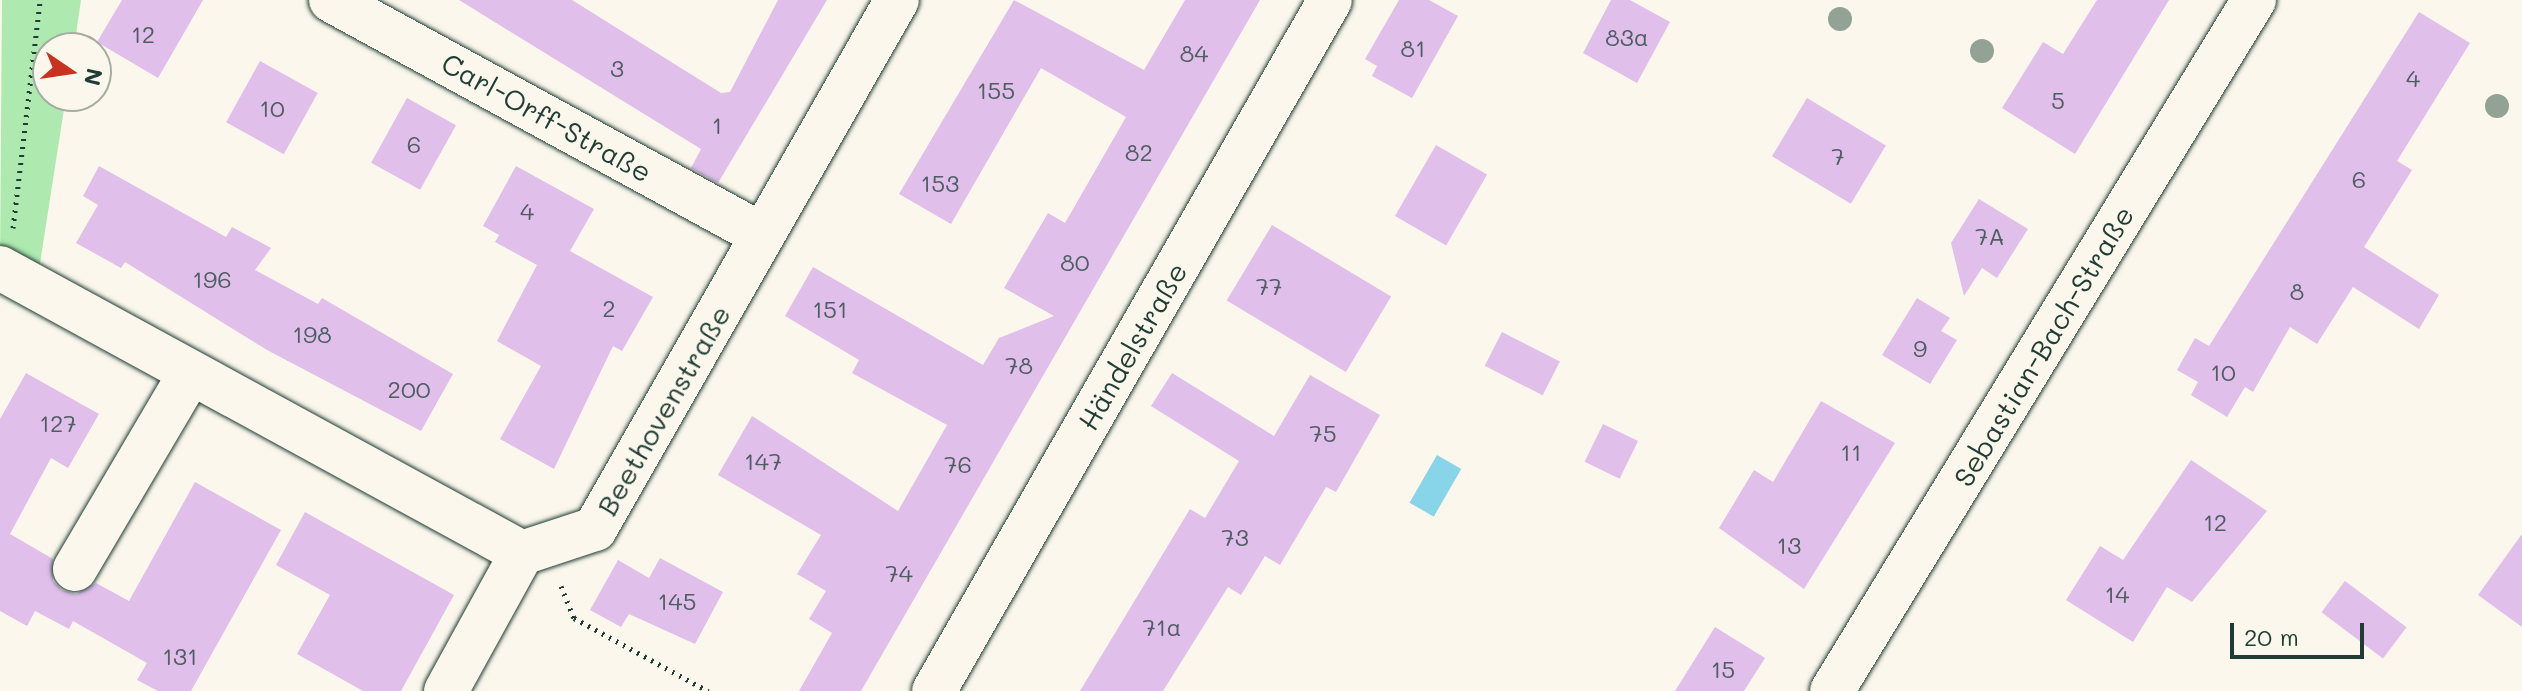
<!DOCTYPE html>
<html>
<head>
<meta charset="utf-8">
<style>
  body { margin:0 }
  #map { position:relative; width:2522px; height:691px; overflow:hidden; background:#fbf7ec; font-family:Mali,sans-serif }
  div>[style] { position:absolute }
  .green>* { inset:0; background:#aee9af }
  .water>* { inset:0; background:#88d4e8; transform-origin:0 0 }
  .building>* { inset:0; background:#e0bfeb; transform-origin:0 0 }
  .path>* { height:5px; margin-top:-2.5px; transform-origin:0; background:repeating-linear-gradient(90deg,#1f3d34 0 2px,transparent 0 8px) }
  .roads { filter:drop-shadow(0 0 2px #1f3d34) drop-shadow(0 0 2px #1f3d34) }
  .minor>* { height:44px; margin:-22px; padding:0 22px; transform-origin:22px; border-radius:22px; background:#fbf7ec }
  .trees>* { width:24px; height:24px; margin:-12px; border-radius:50%; background:#92a395 }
  span { translate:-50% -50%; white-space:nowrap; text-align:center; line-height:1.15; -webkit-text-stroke:8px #fbf7ec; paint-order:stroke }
  .number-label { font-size:24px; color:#4f5e62 }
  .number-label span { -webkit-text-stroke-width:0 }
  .street-label { font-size:28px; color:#1f3d34 }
  .north { position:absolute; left:32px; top:32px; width:80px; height:80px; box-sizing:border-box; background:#fbf7ec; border:2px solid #a3ada2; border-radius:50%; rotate:103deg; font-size:22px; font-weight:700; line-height:32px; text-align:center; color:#1f3d34 }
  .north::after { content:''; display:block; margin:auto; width:28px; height:36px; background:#c8321e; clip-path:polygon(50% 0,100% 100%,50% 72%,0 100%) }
  .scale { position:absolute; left:2230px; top:623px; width:134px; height:36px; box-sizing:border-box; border:4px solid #1f3d34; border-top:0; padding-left:10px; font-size:24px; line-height:28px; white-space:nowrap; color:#1f3d34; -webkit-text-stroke:6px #fbf7ec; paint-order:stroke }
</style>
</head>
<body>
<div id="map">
  <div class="green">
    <div style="clip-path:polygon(2px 0,81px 0,74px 48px,48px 48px,48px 96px,66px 96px,36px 289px,0 268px)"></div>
  </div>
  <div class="water">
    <div style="left:1437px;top:455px;width:28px;height:55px;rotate:30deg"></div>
  </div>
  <div class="building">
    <div style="clip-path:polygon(122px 0,203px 0,158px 78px,97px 42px)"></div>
    <div style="clip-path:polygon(459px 0,572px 0,721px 93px,730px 92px,778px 0,827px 0,718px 183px,691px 168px,701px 149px)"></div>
    <div style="clip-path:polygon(1014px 0,1144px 70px,1185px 0,1260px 0,861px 691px,799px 691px,832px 633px,809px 619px,826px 591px,797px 574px,821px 535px,718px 475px,752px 416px,898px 511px,947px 425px,852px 373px,859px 360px,785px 316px,813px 267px,983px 365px,999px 338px,1054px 316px,1004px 288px,1048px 213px,1065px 223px,1126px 117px,1041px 68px,951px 224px,899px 194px)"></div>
    <div style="clip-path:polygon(1399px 0,1429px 0,1458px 16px,1412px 98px,1372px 76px,1377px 66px,1365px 59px)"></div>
    <div style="clip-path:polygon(1611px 0,1630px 0,1670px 22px,1637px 83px,1583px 53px)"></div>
    <div style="clip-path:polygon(2097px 0,2169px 0,2075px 154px,2002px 108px,2043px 42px,2063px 54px)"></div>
    <div style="clip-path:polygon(2419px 12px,2470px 43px,2397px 161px,2412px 170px,2364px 247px,2439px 295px,2419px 329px,2353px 287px,2317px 344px,2290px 327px,2253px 392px,2245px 387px,2227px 417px,2191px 395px,2198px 382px,2177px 370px,2195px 338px,2209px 346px)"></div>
    <div style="left:260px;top:61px;width:66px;height:70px;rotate:29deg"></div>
    <div style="left:407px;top:98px;width:56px;height:74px;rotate:29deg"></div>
    <div style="left:1807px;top:98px;width:92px;height:68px;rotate:31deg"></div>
    <div style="left:1436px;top:145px;width:59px;height:82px;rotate:30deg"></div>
    <div style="clip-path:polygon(99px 166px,226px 237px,232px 227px,271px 248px,255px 270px,318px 304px,322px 298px,453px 374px,421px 431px,267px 350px,125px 262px,121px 268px,76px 243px,98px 205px,83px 196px)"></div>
    <div style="clip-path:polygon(516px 166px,594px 209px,570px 251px,653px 297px,622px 351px,613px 346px,554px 469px,500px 439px,541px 366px,497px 341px,537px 265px,495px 242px,499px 235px,483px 226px)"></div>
    <div style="clip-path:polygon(1979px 199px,2028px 229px,1997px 278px,1982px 268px,1964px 296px,1951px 243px)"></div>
    <div style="left:1272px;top:225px;width:139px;height:88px;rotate:31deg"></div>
    <div style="clip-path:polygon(1917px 298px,1950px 318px,1941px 331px,1957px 340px,1930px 384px,1882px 355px)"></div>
    <div style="left:1502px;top:332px;width:65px;height:38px;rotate:27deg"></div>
    <div style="clip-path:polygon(26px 373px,99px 414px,68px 468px,51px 458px,10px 534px,53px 559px,53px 581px,62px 590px,76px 594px,96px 583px,129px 601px,195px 482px,281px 530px,191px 691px,158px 691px,137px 680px,147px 663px,73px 621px,69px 629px,35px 611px,27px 626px,0 611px,0 419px)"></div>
    <div style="clip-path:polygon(1172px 373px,1274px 436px,1310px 375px,1380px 415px,1336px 492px,1326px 487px,1280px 565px,1265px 556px,1241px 595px,1228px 587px,1163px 691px,1080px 691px,1190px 509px,1205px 518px,1239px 461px,1151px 406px)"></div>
    <div style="clip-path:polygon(1821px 401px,1895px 443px,1804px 589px,1719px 528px,1754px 470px,1773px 482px)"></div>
    <div style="left:1603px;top:424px;width:39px;height:42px;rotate:26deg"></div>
    <div style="clip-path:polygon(2191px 460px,2267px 511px,2192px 602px,2167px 587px,2133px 642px,2066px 600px,2100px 546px,2123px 560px)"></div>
    <div style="clip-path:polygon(305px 512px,454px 595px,401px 691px,363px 691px,297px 654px,330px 595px,276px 565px)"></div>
    <div style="clip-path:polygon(2522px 534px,2522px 627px,2478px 595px)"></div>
    <div style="clip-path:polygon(660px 558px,723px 592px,695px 644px,629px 614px,621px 627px,590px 610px,618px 560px,649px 578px)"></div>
    <div style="left:2345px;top:581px;width:77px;height:39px;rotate:37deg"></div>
    <div style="clip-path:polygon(1715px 627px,1765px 658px,1744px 691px,1675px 691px)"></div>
  </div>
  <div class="path">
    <div style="left:13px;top:228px;width:230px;rotate:-83.2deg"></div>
    <div style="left:561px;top:586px;width:35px;rotate:68deg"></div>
    <div style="left:574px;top:618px;width:153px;rotate:28.6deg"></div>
  </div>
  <div class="roads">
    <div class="minor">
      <div style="left:331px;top:0;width:491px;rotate:28.6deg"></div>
      <div style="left:0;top:268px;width:595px;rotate:28.63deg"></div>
      <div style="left:522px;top:553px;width:77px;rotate:-18.2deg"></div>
      <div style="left:595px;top:529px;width:609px;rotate:-60.28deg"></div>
      <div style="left:75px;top:569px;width:226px;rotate:-59.5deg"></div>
      <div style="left:446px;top:691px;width:158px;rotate:-61.2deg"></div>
      <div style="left:934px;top:691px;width:796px;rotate:-60.18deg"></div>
      <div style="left:1832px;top:691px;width:810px;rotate:-58.59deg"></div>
    </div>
  </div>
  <div class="trees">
    <div style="left:1840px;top:19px"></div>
    <div style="left:1982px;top:51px"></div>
    <div style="left:2497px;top:106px"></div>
  </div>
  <div class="number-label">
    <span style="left:143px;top:34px">12</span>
    <span style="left:1627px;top:37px">83a</span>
    <span style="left:1413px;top:48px">81</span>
    <span style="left:1194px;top:53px">84</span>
    <span style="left:617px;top:68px">3</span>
    <span style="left:2413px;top:78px">4</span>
    <span style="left:996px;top:90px">155</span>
    <span style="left:2058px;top:100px">5</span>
    <span style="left:272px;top:108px">10</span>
    <span style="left:717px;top:125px">1</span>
    <span style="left:414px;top:144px">6</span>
    <span style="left:1139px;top:152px">82</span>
    <span style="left:1838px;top:156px">7</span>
    <span style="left:2359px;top:179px">6</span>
    <span style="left:940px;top:183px">153</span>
    <span style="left:527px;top:211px">4</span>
    <span style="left:1990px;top:236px">7A</span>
    <span style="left:1075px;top:262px">80</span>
    <span style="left:212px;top:279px">196</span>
    <span style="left:1269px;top:286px">77</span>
    <span style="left:2297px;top:291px">8</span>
    <span style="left:609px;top:308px">2</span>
    <span style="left:830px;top:309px">151</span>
    <span style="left:312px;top:334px">198</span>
    <span style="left:1920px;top:348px">9</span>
    <span style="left:1019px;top:365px">78</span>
    <span style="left:2223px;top:372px">10</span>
    <span style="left:409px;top:389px">200</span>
    <span style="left:58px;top:423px">127</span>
    <span style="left:1323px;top:433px">75</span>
    <span style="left:1851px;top:452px">11</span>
    <span style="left:763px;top:461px">147</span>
    <span style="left:958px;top:464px">76</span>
    <span style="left:2215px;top:522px">12</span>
    <span style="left:1235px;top:537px">73</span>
    <span style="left:1789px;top:545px">13</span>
    <span style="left:899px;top:573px">74</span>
    <span style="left:2117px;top:594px">14</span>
    <span style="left:677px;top:601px">145</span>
    <span style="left:1162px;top:627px">71a</span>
    <span style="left:180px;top:656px">131</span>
    <span style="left:1723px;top:669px">15</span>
  </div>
  <div class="street-label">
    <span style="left:547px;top:117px;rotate:29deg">Carl-Orff-Straße</span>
    <span style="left:1132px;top:346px;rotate:-60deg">Händelstraße</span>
    <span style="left:2043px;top:346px;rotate:-59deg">Sebastian-Bach-Straße</span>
    <span style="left:663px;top:410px;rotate:-60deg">Beethovenstraße</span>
  </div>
  <div class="north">N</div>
  <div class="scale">20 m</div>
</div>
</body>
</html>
